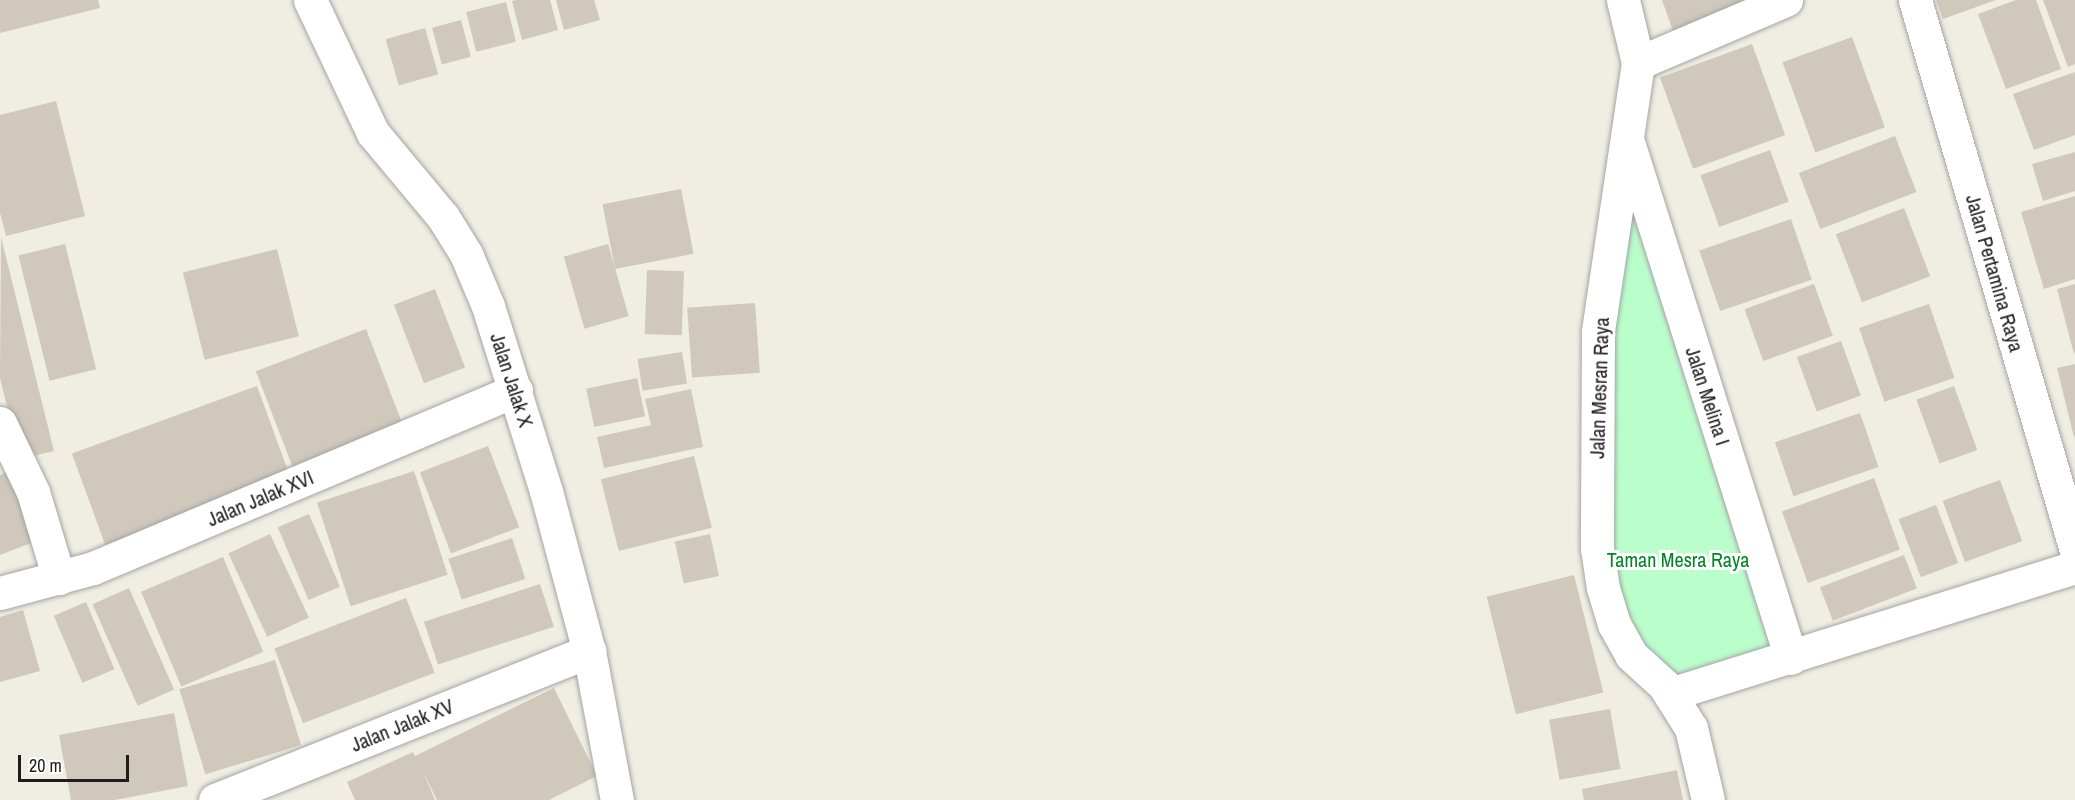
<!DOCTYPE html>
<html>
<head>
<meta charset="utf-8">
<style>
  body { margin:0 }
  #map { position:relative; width:2075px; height:800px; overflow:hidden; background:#f0ede2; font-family:"Archivo Narrow",sans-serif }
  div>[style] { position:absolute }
  .park>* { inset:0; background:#bafecc }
  .building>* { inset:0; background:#d0c8bb; transform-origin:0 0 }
  .roads { filter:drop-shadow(0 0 2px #a4a4a4) drop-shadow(0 0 2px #a4a4a4) }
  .street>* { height:33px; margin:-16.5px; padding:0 16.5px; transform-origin:16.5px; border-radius:16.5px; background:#fff }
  span { translate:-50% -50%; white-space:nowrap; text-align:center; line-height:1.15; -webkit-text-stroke:6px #fff; paint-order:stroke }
  .street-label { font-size:20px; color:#1d1d1d }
  .park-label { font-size:20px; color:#018624 }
  .scale { position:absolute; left:18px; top:755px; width:111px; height:27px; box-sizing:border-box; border:3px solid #1d1d1d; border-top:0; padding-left:8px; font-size:18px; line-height:21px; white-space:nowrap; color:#1d1d1d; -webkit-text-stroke:4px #fff; paint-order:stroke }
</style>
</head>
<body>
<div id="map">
  <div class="park">
    <div style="clip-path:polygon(1625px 133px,1791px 658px,1664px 685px,1603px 588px,1597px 548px)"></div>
  </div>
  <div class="building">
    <div style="clip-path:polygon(0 0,98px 0,100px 8px,0 33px)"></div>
    <div style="clip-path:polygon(516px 0,550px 0,558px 30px,522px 40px,512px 1px)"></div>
    <div style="clip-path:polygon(556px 0,594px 0,600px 20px,564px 30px)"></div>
    <div style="clip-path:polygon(1662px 0,1753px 0,1673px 31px)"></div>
    <div style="clip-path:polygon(1936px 0,1996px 0,1943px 19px)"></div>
    <div style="clip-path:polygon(2016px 0,2036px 0,2061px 69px,2006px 89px,1978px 14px)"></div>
    <div style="clip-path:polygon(2043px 0,2075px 0,2075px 64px,2068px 67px)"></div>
    <div style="left:506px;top:2px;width:41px;height:41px;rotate:76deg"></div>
    <div style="left:461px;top:20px;width:38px;height:30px;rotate:75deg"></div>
    <div style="left:425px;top:28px;width:48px;height:41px;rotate:74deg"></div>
    <div style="left:1852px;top:37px;width:96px;height:74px;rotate:70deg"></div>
    <div style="left:1752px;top:44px;width:97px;height:98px;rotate:70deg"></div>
    <div style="clip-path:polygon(2075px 72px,2075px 135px,2034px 150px,2013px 94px)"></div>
    <div style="clip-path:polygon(56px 101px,85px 216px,6px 236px,0 213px,0 115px)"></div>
    <div style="left:1895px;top:136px;width:60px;height:103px;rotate:69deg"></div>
    <div style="left:1770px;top:150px;width:55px;height:74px;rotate:70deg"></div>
    <div style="clip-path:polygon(2075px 152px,2075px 191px,2043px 201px,2032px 164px)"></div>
    <div style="left:681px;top:189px;width:66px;height:80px;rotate:79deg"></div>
    <div style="clip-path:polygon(2075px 196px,2075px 279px,2044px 289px,2021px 212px)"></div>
    <div style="left:1904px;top:208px;width:73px;height:73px;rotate:69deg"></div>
    <div style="left:1791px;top:219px;width:64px;height:97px;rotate:71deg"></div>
    <div style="clip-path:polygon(1px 237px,54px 451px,20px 459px,0 378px)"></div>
    <div style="left:65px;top:244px;width:129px;height:48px;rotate:76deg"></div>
    <div style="left:608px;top:244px;width:75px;height:46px;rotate:74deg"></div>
    <div style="left:277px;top:249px;width:90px;height:97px;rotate:76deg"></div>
    <div style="left:647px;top:270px;width:37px;height:64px;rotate:2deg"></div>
    <div style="left:1814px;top:284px;width:55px;height:74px;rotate:70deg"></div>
    <div style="clip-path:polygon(2075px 284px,2075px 353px,2074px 354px,2057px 289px)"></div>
    <div style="left:435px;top:289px;width:84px;height:44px;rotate:69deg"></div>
    <div style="left:755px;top:303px;width:70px;height:68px;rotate:86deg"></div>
    <div style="left:1929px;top:304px;width:78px;height:74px;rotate:71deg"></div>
    <div style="left:366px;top:329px;width:109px;height:118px;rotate:69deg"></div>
    <div style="left:1841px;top:341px;width:58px;height:47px;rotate:70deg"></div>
    <div style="left:682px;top:352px;width:32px;height:45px;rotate:81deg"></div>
    <div style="clip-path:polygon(2075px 364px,2075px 436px,2074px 437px,2057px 368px)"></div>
    <div style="left:637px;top:378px;width:39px;height:52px;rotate:78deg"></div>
    <div style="left:257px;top:386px;width:98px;height:197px;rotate:70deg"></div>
    <div style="left:1954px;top:386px;width:68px;height:40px;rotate:70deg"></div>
    <div style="clip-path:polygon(691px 389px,703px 447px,604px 468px,597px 437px,651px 425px,645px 399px)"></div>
    <div style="left:1860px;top:413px;width:57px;height:90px;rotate:71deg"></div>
    <div style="left:488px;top:446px;width:87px;height:73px;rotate:69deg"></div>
    <div style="left:694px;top:456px;width:74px;height:96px;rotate:76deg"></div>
    <div style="clip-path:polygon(15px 469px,41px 539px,0 555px,0 475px)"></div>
    <div style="left:414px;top:471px;width:109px;height:102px;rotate:72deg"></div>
    <div style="left:1874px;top:478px;width:76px;height:98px;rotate:70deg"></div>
    <div style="left:2000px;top:480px;width:65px;height:61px;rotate:70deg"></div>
    <div style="left:1936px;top:505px;width:62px;height:40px;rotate:69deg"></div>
    <div style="left:309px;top:514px;width:79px;height:34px;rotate:67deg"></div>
    <div style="left:270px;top:534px;width:92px;height:46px;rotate:65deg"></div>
    <div style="left:710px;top:534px;width:43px;height:36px;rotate:78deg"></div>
    <div style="left:512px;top:538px;width:43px;height:67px;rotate:72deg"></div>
    <div style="left:1904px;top:555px;width:36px;height:90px;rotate:69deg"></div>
    <div style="left:223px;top:557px;width:103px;height:89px;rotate:67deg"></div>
    <div style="left:1574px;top:575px;width:121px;height:90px;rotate:76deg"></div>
    <div style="left:540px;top:584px;width:45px;height:122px;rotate:72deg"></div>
    <div style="left:129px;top:588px;width:111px;height:40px;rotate:66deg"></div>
    <div style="left:406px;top:598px;width:80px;height:141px;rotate:69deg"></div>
    <div style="left:86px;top:602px;width:73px;height:35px;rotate:67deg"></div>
    <div style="clip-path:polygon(23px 610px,40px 671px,0 682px,0 617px)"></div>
    <div style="left:275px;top:660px;width:89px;height:100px;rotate:73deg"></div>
    <div style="clip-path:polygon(554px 688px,597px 776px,549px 800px,437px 800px,423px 772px,435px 800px,355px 800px,347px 782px,413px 752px,415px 756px)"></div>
    <div style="left:1610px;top:709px;width:61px;height:62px;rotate:80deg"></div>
    <div style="clip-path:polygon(174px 713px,188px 786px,115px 800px,71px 800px,59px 735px)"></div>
    <div style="clip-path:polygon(1677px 770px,1683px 800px,1584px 800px,1582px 789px)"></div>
  </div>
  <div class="roads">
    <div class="street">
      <div style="left:310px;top:0;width:147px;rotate:64.7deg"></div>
      <div style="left:373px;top:133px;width:109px;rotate:50.2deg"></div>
      <div style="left:443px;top:217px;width:44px;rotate:58.1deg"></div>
      <div style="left:466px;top:254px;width:56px;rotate:67.1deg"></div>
      <div style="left:488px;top:306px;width:194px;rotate:72.6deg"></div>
      <div style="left:546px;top:491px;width:166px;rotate:75deg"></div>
      <div style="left:589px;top:651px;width:152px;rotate:79.4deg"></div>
      <div style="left:1623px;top:0;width:65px;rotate:76.6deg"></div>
      <div style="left:1638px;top:63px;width:272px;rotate:98.5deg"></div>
      <div style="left:1598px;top:332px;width:216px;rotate:90.3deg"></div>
      <div style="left:1597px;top:548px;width:40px;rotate:81.5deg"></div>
      <div style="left:1603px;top:588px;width:38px;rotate:73deg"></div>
      <div style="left:1614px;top:624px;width:35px;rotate:61deg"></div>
      <div style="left:1631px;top:655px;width:45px;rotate:42.3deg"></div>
      <div style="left:1664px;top:685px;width:51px;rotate:57.9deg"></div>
      <div style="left:1691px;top:728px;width:74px;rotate:76.7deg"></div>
      <div style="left:1915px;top:0;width:570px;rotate:73.7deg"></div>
      <div style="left:1638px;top:63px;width:161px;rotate:-23.1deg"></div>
      <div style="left:1628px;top:142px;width:541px;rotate:72.47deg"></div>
      <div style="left:0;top:423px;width:76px;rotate:64.4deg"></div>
      <div style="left:33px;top:492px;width:90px;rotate:73.2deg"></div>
      <div style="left:0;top:593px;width:96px;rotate:-15deg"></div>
      <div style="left:93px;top:568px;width:459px;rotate:-22.8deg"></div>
      <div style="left:1670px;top:694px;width:424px;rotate:-17.4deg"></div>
      <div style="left:215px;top:800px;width:403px;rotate:-21.7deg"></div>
    </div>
  </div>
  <div class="street-label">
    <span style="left:1995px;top:273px;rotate:74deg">Jalan Pertamina Raya</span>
    <span style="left:512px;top:380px;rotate:72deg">Jalan Jalak X</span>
    <span style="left:1599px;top:388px;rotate:-88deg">Jalan Mesran Raya</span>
    <span style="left:1708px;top:396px;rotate:72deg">Jalan Melina I</span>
    <span style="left:260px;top:498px;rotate:-23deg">Jalan Jalak XVI</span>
    <span style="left:402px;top:725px;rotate:-22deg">Jalan Jalak XV</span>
  </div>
  <div class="park-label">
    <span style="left:1678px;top:559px">Taman Mesra Raya</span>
  </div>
  <div class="scale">20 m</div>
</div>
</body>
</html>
